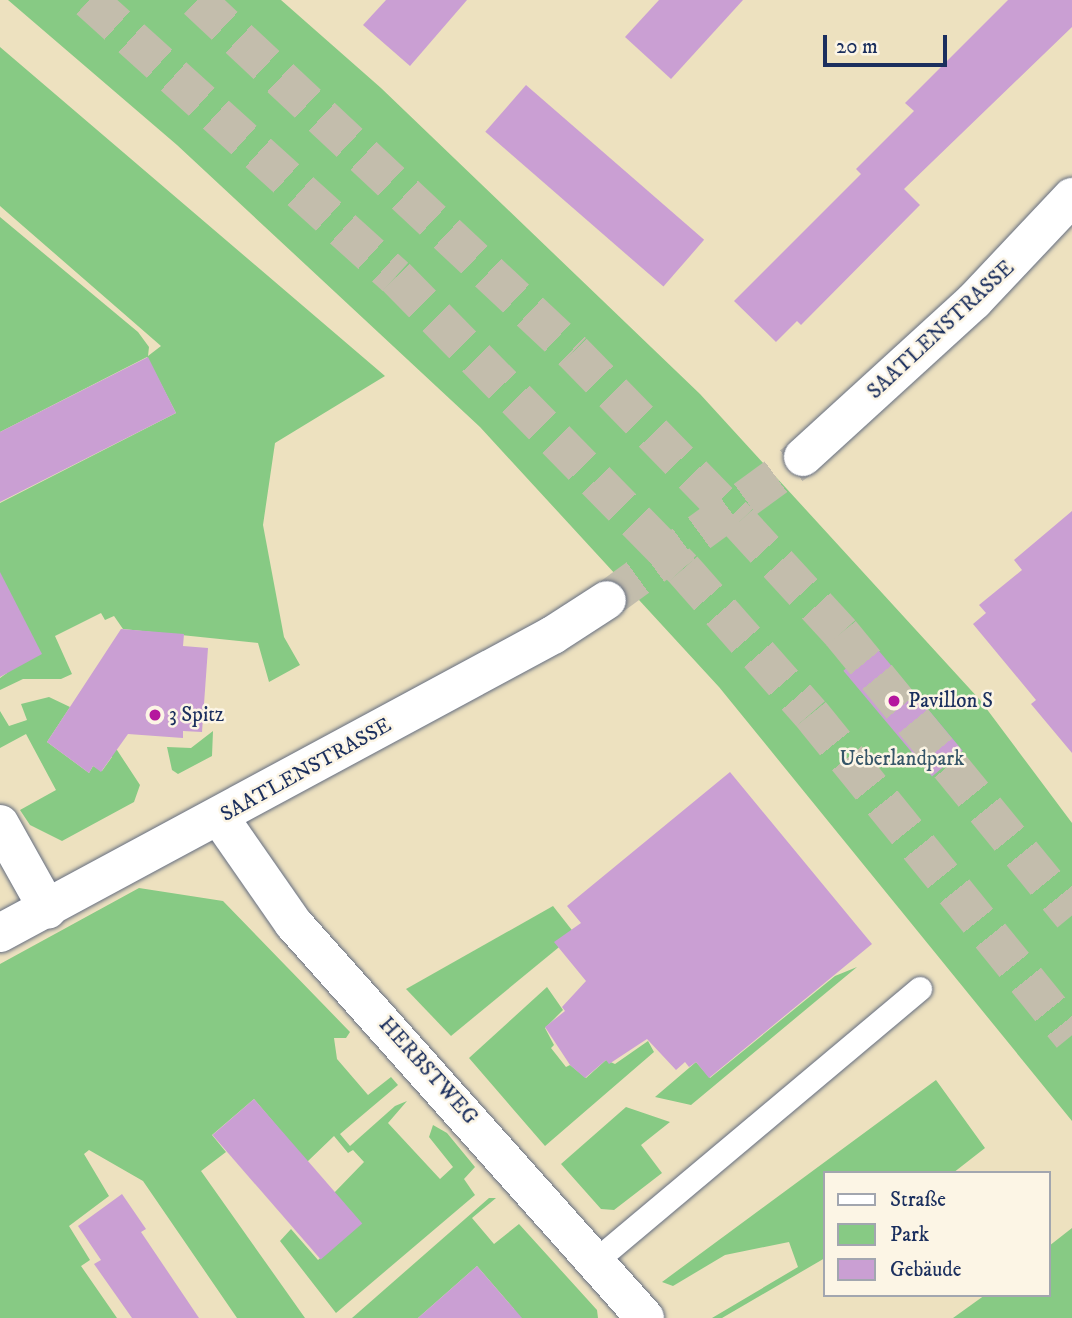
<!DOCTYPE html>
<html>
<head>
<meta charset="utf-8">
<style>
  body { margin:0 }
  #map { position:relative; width:1072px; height:1318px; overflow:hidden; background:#ede1bf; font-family:"IM FELL DW Pica",serif }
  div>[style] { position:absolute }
  .green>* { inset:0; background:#87ca84 }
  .building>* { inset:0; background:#ca9fd3; transform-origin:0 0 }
  .minor-tunnel>* { height:38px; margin-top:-19px; transform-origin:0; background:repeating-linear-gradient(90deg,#c3bdac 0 38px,transparent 0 57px) }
  .motorway-tunnel>* { height:38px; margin-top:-19px; transform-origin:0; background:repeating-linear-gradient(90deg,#c3bdac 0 38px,transparent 0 57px) }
  .roads { filter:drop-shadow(0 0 2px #646d80) drop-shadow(0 0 2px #646d80) }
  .service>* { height:24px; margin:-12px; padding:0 12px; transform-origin:12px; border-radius:12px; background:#fff }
  .minor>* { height:38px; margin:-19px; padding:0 19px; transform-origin:19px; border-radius:19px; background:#fff }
  .dots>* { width:19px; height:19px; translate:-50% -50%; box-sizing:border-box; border:4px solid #fcf5e5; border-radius:50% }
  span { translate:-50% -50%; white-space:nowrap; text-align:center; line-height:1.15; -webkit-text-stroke:5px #fcf5e5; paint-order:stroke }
  .street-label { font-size:21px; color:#1b2f5e }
  .poi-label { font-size:21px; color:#1b2f5e }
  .left { translate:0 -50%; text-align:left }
  .park-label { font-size:21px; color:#365668 }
  .legend { position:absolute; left:823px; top:1171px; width:228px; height:126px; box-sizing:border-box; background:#fcf5e5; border:2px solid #a2a6af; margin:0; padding:9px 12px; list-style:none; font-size:21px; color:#1b2f5e }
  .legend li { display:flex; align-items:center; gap:14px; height:35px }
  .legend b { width:35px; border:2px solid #a2a6af }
  .scale { position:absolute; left:823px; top:35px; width:124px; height:32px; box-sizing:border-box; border:4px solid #1b2f5e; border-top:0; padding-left:9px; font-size:21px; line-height:24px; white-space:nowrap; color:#1b2f5e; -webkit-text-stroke:5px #fcf5e5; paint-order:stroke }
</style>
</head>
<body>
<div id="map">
  <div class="green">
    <div style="clip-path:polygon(8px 0,281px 0,381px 88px,700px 394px,980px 700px,1072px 823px,1072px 1121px,719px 687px,480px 427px,177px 145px)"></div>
    <div style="clip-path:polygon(0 47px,385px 376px,275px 443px,263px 525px,284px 637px,300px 665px,269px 682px,258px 643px,123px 629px,114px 616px,105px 620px,101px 613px,55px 636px,72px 674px,61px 679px,23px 679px,0 690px,0 678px,7px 673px,0 661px,0 503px,176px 413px,147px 357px,0 432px,0 217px,138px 332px,149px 347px,148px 356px,161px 346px,0 206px)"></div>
    <div style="clip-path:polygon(49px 697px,70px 707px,47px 742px,89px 773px,93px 766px,102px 771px,112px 757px,108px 745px,117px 750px,140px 785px,134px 802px,62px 841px,30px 825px,20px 810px,56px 790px,26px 734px,0 748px,0 711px,9px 726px,27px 720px,21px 704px)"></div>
    <div style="clip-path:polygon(213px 731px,212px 756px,178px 774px,172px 770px,167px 747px,191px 748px)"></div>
    <div style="clip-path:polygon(139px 888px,223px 901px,350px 1032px,346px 1038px,334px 1038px,337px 1059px,368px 1095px,391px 1077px,398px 1085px,340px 1134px,350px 1146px,395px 1106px,407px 1101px,388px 1123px,440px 1179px,453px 1167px,429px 1137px,433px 1125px,447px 1133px,475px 1167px,464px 1179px,475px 1195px,336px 1313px,280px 1241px,291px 1229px,318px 1260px,360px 1224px,334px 1193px,364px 1162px,353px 1150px,348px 1153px,334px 1136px,307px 1162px,254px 1099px,212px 1135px,226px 1152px,201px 1171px,305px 1318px,237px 1318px,143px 1181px,89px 1150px,84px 1154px,109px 1196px,69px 1226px,90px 1260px,81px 1266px,117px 1318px,0 1318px,0 964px)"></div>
    <div style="clip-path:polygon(553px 906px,575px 934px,451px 1036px,406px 989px)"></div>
    <div style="clip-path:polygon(857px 967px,691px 1105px,655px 1097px,696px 1062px,710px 1078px,835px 976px)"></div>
    <div style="clip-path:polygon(547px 987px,563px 1010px,545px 1028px,554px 1045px,551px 1048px,566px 1067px,570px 1065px,586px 1078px,606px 1060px,615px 1064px,648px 1041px,654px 1052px,545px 1146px,469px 1058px)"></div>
    <div style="clip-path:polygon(936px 1080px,985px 1148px,953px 1173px,825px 1173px,825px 1258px,722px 1318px,712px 1318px,798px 1267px,789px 1242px,725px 1255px,673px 1286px,662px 1282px)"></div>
    <div style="clip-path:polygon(626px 1107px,670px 1122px,641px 1145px,662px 1173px,614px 1210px,601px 1209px,561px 1164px)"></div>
    <div style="clip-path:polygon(489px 1198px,496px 1198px,472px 1218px,494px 1244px,519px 1224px,597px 1310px,598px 1318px,504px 1318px,514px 1309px,477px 1266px,418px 1318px,352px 1318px)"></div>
    <div style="clip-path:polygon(1072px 1228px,1072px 1318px,953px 1318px,985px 1295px,1049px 1295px,1049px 1246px)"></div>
  </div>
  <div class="building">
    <div style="clip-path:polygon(386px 0,467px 0,410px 66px,363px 25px)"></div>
    <div style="clip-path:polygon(659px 0,743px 0,671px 79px,625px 37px)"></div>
    <div style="clip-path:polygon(1008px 0,1072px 0,1072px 27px,904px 189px,920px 205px,801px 325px,797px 321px,776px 342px,734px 301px,861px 174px,856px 169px,914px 111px,905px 103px)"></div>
    <div style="left:526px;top:85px;width:236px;height:62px;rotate:41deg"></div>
    <div style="clip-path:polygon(148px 357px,176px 413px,0 502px,0 432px)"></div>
    <div style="clip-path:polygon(1072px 511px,1072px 753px,1031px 704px,1036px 700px,973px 624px,986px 613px,979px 605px,1022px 570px,1014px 560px)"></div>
    <div style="clip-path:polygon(0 572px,42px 654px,0 677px)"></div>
    <div style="clip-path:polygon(121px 629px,184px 634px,183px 646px,208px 648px,202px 732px,183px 731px,183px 738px,128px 734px,101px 772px,93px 766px,89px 773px,47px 742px)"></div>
    <div style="left:874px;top:645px;width:138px;height:40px;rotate:50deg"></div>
    <div style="clip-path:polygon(730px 772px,872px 944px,709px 1078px,696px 1062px,689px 1067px,685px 1062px,676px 1070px,647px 1039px,609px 1064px,606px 1060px,585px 1078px,570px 1065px,545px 1027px,565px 1011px,562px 1007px,586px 981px,554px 942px,581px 923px,567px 906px)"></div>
    <div style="left:254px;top:1099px;width:165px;height:55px;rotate:49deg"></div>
    <div style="clip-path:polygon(122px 1194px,146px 1229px,141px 1232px,199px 1318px,132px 1318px,94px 1264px,101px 1260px,78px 1226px)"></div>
    <div style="clip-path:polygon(477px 1266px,522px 1318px,418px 1318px)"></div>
  </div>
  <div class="minor-tunnel">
    <div style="left:607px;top:600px;width:243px;rotate:-36.1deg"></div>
  </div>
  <div class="motorway-tunnel">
    <div style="left:89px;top:0;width:413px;rotate:42.1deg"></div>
    <div style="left:396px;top:277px;width:409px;rotate:45.5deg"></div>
    <div style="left:683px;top:569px;width:193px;rotate:48.6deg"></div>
    <div style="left:811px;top:714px;width:414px;rotate:51deg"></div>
    <div style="left:197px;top:0;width:515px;rotate:43.11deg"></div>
    <div style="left:573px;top:352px;width:238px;rotate:45.7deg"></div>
    <div style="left:739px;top:522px;width:151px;rotate:47.4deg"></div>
    <div style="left:841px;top:633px;width:365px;rotate:50.7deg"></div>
  </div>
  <div class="roads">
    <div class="service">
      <div style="left:596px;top:1261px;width:423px;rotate:-40deg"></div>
    </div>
    <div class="minor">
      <div style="left:803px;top:457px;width:231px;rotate:-42.4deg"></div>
      <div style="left:974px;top:301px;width:143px;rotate:-46.7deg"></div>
      <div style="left:220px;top:818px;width:128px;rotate:55.2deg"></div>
      <div style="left:293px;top:923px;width:529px;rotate:48.29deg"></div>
      <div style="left:0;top:824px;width:98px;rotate:60.8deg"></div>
      <div style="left:0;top:933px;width:628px;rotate:-28.32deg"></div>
      <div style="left:553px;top:635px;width:64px;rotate:-32.9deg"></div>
    </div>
  </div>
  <div class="dots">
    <div style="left:894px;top:701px;background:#b5179e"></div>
    <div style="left:155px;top:715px;background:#b5179e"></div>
  </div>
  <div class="street-label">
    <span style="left:941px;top:330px;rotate:-43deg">SAATLENSTRASSE</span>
    <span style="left:306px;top:770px;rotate:-29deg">SAATLENSTRASSE</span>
    <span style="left:428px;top:1071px;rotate:48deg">HERBSTWEG</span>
  </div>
  <div class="poi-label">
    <span class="left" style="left:908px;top:701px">Pavillon S</span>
    <span class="left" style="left:169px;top:715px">3 Spitz</span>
  </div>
  <div class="park-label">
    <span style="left:902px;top:759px">Ueberlandpark</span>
  </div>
  <ul class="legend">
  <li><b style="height:9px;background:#fff"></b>Straße</li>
  <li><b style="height:19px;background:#87ca84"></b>Park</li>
  <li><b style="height:19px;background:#ca9fd3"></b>Gebäude</li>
  </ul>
  <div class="scale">20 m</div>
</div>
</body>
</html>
